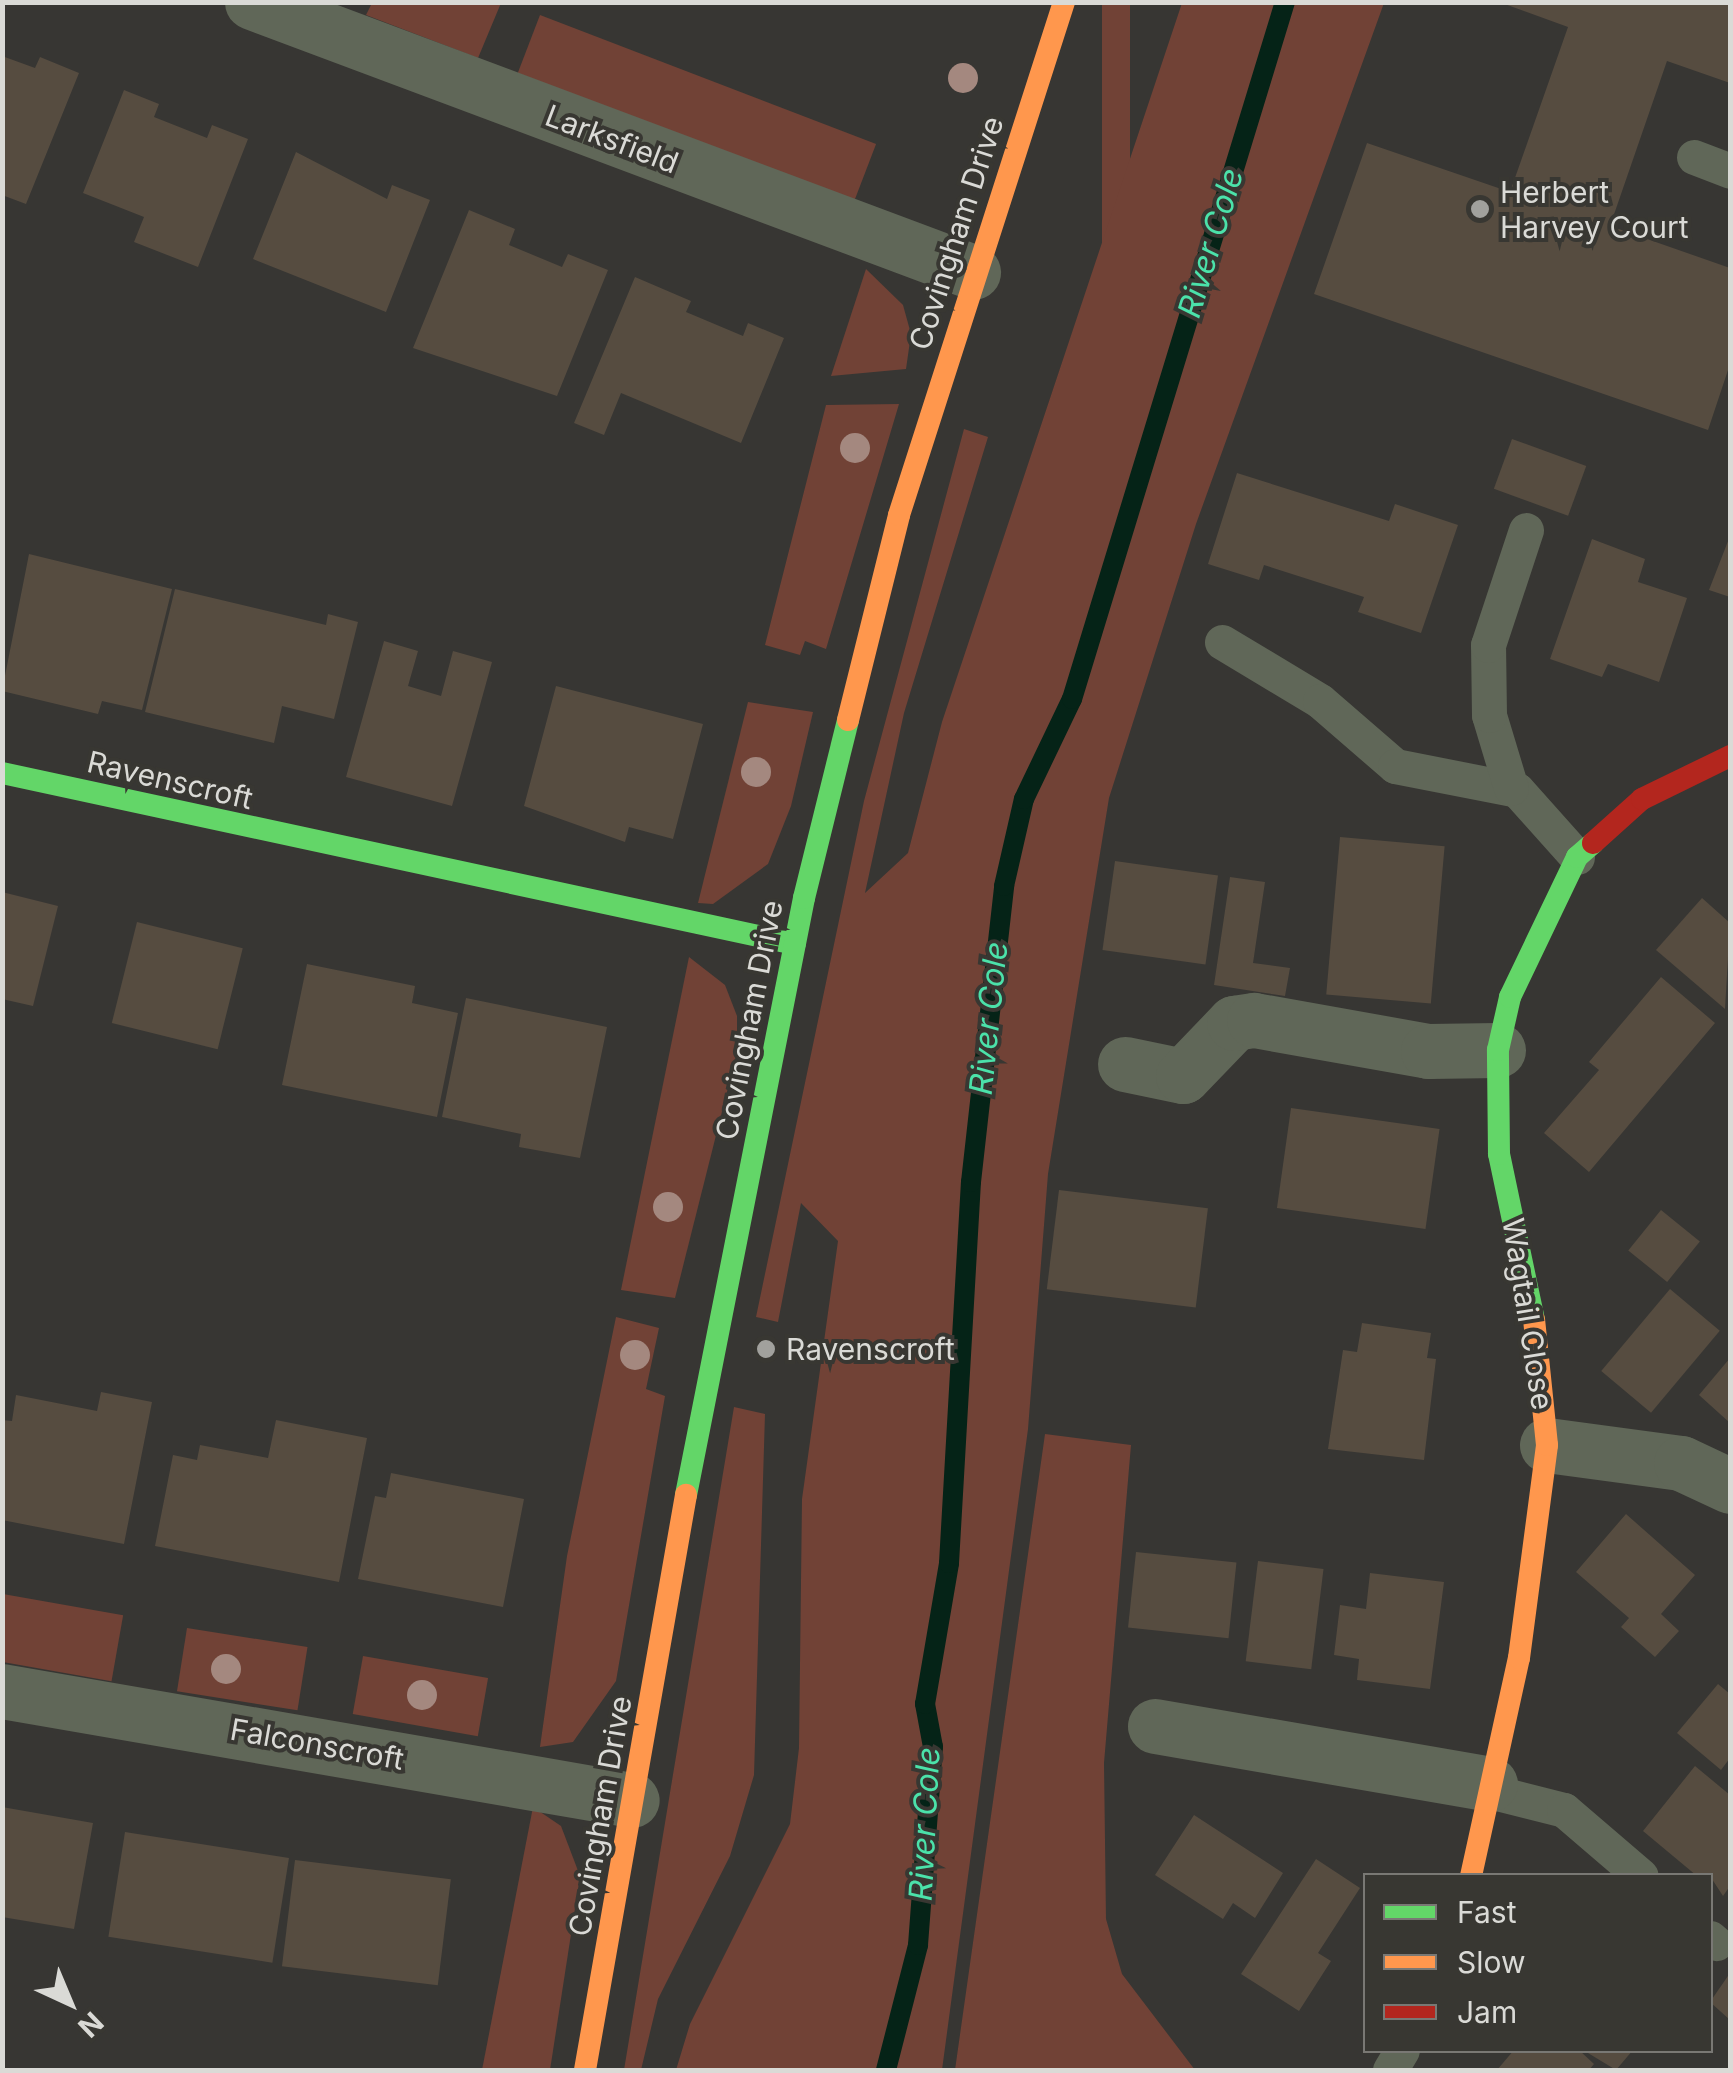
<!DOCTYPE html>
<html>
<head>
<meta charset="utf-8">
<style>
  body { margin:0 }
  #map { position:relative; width:1733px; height:2073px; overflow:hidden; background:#373633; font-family:Inter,sans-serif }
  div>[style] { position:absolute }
  .green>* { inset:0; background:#714236; transform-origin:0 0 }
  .stream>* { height:20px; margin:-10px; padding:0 10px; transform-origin:10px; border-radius:10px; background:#052317 }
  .building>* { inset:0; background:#564c40; transform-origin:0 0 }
  .lane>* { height:35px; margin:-17.5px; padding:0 17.5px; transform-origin:17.5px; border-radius:17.5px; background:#606758 }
  .street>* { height:55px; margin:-27.5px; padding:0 27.5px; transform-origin:27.5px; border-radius:27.5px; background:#606758 }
  .fast>* { height:22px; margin:-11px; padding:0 11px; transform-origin:11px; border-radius:11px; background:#63d668 }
  .slow>* { height:22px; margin:-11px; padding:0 11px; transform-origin:11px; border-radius:11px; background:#ff974d }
  .jam>* { height:22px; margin:-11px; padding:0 11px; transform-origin:11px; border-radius:11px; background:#b3261e }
  .trees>* { width:30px; height:30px; margin:-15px; border-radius:50%; background:#a4887f }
  .dots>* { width:28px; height:28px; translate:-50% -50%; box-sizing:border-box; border:5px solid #383732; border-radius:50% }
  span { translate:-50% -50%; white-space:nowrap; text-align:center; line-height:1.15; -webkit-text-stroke:8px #383732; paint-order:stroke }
  .street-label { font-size:30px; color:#dadad6 }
  .poi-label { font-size:30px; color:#dadad6 }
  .left { translate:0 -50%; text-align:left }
  .water-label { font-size:32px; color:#4be2aa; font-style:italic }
  .frame { position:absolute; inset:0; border:5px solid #dadad6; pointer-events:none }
  .legend { position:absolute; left:1363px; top:1873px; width:350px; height:180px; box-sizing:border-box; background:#383732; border:2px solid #797874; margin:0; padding:12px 18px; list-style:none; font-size:30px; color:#dadad6 }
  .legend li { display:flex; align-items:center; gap:20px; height:50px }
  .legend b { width:50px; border:2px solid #797874 }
  .north { position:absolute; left:20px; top:1953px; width:100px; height:100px; -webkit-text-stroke:8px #383732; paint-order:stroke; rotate:136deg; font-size:28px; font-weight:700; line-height:40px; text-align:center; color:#dadad6 }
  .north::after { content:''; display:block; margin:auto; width:35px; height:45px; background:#dadad6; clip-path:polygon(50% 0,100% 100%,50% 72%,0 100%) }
</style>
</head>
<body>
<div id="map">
  <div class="green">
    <div style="clip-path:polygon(372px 3px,501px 3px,478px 58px,366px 15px)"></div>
    <div style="left:1102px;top:3px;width:28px;height:403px"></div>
    <div style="clip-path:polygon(1182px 3px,1384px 3px,1196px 524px,1109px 798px,1048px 1174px,1028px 1429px,942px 2070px,676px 2070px,690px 2024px,790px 1824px,799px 1748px,802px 1499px,838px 1241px,801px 1203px,778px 1322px,756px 1317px,864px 801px,964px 429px,988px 437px,904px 713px,865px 893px,908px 853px,942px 722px)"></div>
    <div style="left:540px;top:15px;width:360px;height:62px;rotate:21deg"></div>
    <div style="clip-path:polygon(866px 269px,903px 305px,911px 334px,906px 369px,831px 376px)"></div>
    <div style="clip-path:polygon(899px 404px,826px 649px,805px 641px,800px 655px,765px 645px,826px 405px)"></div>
    <div style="clip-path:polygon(748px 702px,813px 712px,791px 806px,768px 864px,713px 904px,698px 903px)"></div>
    <div style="clip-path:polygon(689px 957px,725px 985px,737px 1016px,737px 1052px,675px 1298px,621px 1290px)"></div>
    <div style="clip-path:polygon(616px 1317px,659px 1328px,646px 1389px,665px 1396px,616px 1681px,573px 1742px,540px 1747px,567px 1556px)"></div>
    <div style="clip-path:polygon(734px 1407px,765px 1414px,754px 1775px,730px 1856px,658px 1999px,641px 2070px,624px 2070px)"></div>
    <div style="clip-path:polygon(1045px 1434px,1131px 1445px,1104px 1763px,1106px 1919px,1122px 1974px,1195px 2070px,955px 2070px)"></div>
    <div style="left:3px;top:1594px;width:122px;height:67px;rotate:10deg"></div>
    <div style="left:187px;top:1628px;width:122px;height:64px;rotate:9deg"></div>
    <div style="left:363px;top:1656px;width:127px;height:59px;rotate:10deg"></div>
    <div style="clip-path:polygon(533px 1807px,561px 1826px,580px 1876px,550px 2070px,482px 2070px)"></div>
  </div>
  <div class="stream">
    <div style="left:886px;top:2070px;width:129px;rotate:-75.6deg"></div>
    <div style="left:918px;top:1945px;width:199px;rotate:-85.7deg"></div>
    <div style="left:933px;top:1747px;width:44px;rotate:-100.5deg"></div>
    <div style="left:925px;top:1704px;width:143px;rotate:-80.3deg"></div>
    <div style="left:949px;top:1563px;width:382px;rotate:-86.7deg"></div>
    <div style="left:971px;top:1182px;width:298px;rotate:-83.6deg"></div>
    <div style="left:1004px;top:886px;width:89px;rotate:-77.1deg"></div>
    <div style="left:1024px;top:799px;width:111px;rotate:-64.4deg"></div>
    <div style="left:1072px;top:699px;width:729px;rotate:-73.01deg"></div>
  </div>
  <div class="building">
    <div style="clip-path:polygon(1499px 2px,1730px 2px,1730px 83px,1667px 61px,1610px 226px,1730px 268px,1730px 364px,1708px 430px,1314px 294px,1367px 143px,1510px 192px,1568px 27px)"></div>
    <div style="clip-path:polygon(2px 56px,35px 68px,40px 57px,79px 73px,26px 204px,2px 195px)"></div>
    <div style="clip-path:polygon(124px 90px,159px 104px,154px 117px,207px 138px,212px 125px,248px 139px,198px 267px,134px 242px,144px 217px,83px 193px)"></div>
    <div style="clip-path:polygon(296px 152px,387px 199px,392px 185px,430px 200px,386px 312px,253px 259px)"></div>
    <div style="clip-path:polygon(469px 210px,515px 229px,509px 245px,562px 267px,568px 254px,608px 270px,557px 396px,413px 348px)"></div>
    <div style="clip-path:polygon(635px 277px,691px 301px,686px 312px,743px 336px,748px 323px,784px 338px,741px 443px,621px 393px,604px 435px,574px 423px)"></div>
    <div style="left:1512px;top:439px;width:79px;height:53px;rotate:20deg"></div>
    <div style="clip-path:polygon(1237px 473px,1389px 521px,1395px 504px,1458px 525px,1421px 633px,1358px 612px,1364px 597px,1264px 565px,1259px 580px,1208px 564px)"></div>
    <div style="clip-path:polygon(1730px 536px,1730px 597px,1709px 590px)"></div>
    <div style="clip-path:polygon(1592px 539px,1645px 559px,1638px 582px,1687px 598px,1659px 682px,1608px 664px,1602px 677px,1550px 659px)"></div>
    <div style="clip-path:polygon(29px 554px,172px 589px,142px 710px,102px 701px,98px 714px,2px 691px)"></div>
    <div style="clip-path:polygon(175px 589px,326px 625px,328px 614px,358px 622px,334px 719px,282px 706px,274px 743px,145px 712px)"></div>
    <div style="clip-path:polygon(384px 641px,418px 651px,408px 686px,441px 696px,453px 651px,492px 662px,452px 806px,346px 777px)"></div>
    <div style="clip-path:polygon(556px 686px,703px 724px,673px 839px,629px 827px,625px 842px,524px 806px)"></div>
    <div style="left:1340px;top:837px;width:105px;height:158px;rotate:5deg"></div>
    <div style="left:1115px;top:861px;width:104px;height:90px;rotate:8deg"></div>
    <div style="clip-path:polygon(1230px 877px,1265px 882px,1253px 963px,1290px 968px,1285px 996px,1214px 985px)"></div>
    <div style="clip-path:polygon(2px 892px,58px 906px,33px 1006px,2px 999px)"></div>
    <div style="clip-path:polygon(1702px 898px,1730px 923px,1725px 1009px,1656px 950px)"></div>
    <div style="left:137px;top:922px;width:109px;height:104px;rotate:14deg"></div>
    <div style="clip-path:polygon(307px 964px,415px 986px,412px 1003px,458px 1013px,437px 1117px,282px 1085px)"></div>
    <div style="clip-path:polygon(1661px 977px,1715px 1023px,1589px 1172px,1544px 1133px,1599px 1070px,1589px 1062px)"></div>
    <div style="clip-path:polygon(466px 998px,607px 1027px,580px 1158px,519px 1147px,521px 1134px,442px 1117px)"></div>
    <div style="left:1291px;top:1108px;width:150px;height:101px;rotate:8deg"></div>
    <div style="left:1059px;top:1190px;width:150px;height:100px;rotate:7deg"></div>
    <div style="left:1661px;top:1210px;width:50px;height:52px;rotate:39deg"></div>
    <div style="left:1670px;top:1289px;width:65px;height:107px;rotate:40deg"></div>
    <div style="clip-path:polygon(1362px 1323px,1431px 1333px,1427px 1358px,1436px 1359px,1424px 1460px,1328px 1449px,1343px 1350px,1357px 1352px)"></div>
    <div style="clip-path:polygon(1730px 1358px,1730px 1423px,1699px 1395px)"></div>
    <div style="clip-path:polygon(101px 1392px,152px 1402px,124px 1544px,2px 1520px,2px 1420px,12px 1421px,16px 1395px,97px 1411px)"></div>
    <div style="clip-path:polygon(276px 1420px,367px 1438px,339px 1582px,155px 1546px,173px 1455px,197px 1460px,200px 1445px,268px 1458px)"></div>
    <div style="clip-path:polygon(391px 1473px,524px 1499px,503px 1607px,358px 1579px,375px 1496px,386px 1498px)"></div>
    <div style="clip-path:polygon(1626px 1514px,1695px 1575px,1661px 1614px,1679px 1631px,1655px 1657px,1621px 1627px,1629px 1618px,1576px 1572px)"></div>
    <div style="left:1136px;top:1552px;width:101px;height:76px;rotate:6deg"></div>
    <div style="left:1258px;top:1561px;width:66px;height:101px;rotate:7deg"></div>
    <div style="clip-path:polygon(1370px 1573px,1444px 1582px,1430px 1689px,1357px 1680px,1359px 1659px,1334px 1655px,1340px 1605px,1366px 1609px)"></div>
    <div style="clip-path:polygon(1718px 1684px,1730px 1694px,1730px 1758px,1721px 1770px,1677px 1733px)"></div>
    <div style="clip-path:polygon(1695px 1766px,1730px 1795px,1730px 1886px,1723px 1896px,1710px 1876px,1697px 1876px,1643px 1831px)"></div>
    <div style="clip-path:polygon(2px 1807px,93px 1823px,74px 1929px,2px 1917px)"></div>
    <div style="clip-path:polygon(1194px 1815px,1283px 1873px,1255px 1918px,1233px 1903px,1223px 1919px,1155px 1875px)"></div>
    <div style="left:125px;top:1832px;width:166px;height:106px;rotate:9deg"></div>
    <div style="clip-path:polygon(1316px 1859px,1360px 1888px,1318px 1953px,1331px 1961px,1299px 2011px,1241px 1974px)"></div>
    <div style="left:295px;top:1860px;width:157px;height:107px;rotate:7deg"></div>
    <div style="clip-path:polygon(1730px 1973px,1730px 2020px,1710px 2002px)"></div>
    <div style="clip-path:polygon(1514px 2050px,1579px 2050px,1594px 2064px,1589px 2070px,1497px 2070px)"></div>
    <div style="clip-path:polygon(1583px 2050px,1633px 2050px,1616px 2070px)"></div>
  </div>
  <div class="lane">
    <div style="left:1694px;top:157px;width:39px;rotate:21deg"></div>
    <div style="left:1222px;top:642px;width:114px;rotate:31deg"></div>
    <div style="left:1320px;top:701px;width:99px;rotate:40.9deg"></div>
    <div style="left:1395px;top:766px;width:124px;rotate:11.1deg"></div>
    <div style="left:1517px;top:790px;width:90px;rotate:48.2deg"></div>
    <div style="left:1511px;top:788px;width:76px;rotate:-106.8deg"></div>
    <div style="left:1489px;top:715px;width:70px;rotate:-90.8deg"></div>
    <div style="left:1488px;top:645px;width:121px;rotate:-71.7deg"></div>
    <div style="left:1489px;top:1791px;width:77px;rotate:14.2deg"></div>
    <div style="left:1564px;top:1810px;width:101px;rotate:40.6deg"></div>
    <div style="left:1710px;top:1938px;width:8px;rotate:40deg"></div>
    <div style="left:1390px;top:2070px;width:23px;rotate:-59deg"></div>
  </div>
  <div class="street">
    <div style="left:252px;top:2px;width:770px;rotate:20.53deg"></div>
    <div style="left:1125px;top:1064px;width:59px;rotate:11.7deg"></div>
    <div style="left:1183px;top:1076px;width:74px;rotate:-46.1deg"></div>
    <div style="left:1234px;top:1023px;width:20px;rotate:-9deg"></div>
    <div style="left:1254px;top:1020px;width:177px;rotate:10.1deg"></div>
    <div style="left:1428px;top:1051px;width:70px;rotate:-0.8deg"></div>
    <div style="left:1547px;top:1445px;width:135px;rotate:7.7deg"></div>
    <div style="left:1681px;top:1463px;width:54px;rotate:25.1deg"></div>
    <div style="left:2px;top:1691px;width:639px;rotate:9.82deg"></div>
    <div style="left:1155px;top:1726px;width:340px;rotate:9.8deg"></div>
  </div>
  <div class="fast">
    <div style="left:2px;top:773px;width:811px;rotate:12.17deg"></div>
    <div style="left:1534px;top:1320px;width:170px;rotate:-101.9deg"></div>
    <div style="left:1499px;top:1154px;width:104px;rotate:-90.6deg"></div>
    <div style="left:1498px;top:1050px;width:54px;rotate:-77.2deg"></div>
    <div style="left:1510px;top:997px;width:155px;rotate:-64.4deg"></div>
    <div style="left:1577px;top:857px;width:21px;rotate:-41deg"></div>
    <div style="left:686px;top:1495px;width:609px;rotate:-78.82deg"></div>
    <div style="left:804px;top:898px;width:183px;rotate:-76.1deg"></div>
  </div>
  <div class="slow">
    <div style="left:848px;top:720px;width:211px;rotate:-76deg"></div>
    <div style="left:899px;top:515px;width:539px;rotate:-72.17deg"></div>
    <div style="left:1471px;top:1876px;width:223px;rotate:-77.6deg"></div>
    <div style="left:1519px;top:1658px;width:215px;rotate:-82.5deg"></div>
    <div style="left:1547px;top:1445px;width:126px;rotate:-95.9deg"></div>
    <div style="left:585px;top:2070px;width:584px;rotate:-80.04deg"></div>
  </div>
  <div class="jam">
    <div style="left:1593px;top:843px;width:66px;rotate:-41.9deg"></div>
    <div style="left:1642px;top:799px;width:98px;rotate:-26deg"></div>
  </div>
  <div class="trees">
    <div style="left:963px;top:78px"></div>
    <div style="left:855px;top:448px"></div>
    <div style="left:756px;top:772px"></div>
    <div style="left:668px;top:1207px"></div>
    <div style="left:635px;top:1355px"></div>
    <div style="left:226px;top:1669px"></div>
    <div style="left:422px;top:1695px"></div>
  </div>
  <div class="dots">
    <div style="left:1480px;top:209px;background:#a1a19d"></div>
    <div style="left:766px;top:1349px;background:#a1a19d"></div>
  </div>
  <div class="street-label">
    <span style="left:612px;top:139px;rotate:21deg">Larksfield</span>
    <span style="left:956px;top:233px;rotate:-72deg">Covingham Drive</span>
    <span style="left:170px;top:780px;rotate:13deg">Ravenscroft</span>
    <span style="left:749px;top:1020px;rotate:-79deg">Covingham Drive</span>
    <span style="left:1528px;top:1314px;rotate:81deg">Wagtail Close</span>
    <span style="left:317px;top:1744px;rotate:10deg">Falconscroft</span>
    <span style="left:600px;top:1816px;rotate:-80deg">Covingham Drive</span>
  </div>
  <div class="poi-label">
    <span class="left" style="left:1500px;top:209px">Herbert<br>Harvey Court</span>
    <span class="left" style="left:786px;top:1349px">Ravenscroft</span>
  </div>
  <div class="water-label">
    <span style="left:1211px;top:243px;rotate:-73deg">River Cole</span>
    <span style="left:989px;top:1018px;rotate:-84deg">River Cole</span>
    <span style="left:925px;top:1824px;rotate:-87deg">River Cole</span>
  </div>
  <div class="frame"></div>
  <ul class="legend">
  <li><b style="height:12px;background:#63d668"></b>Fast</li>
  <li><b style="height:12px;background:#ff974d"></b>Slow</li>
  <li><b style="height:12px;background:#b3261e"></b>Jam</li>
  </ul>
  <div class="north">N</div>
</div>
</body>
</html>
